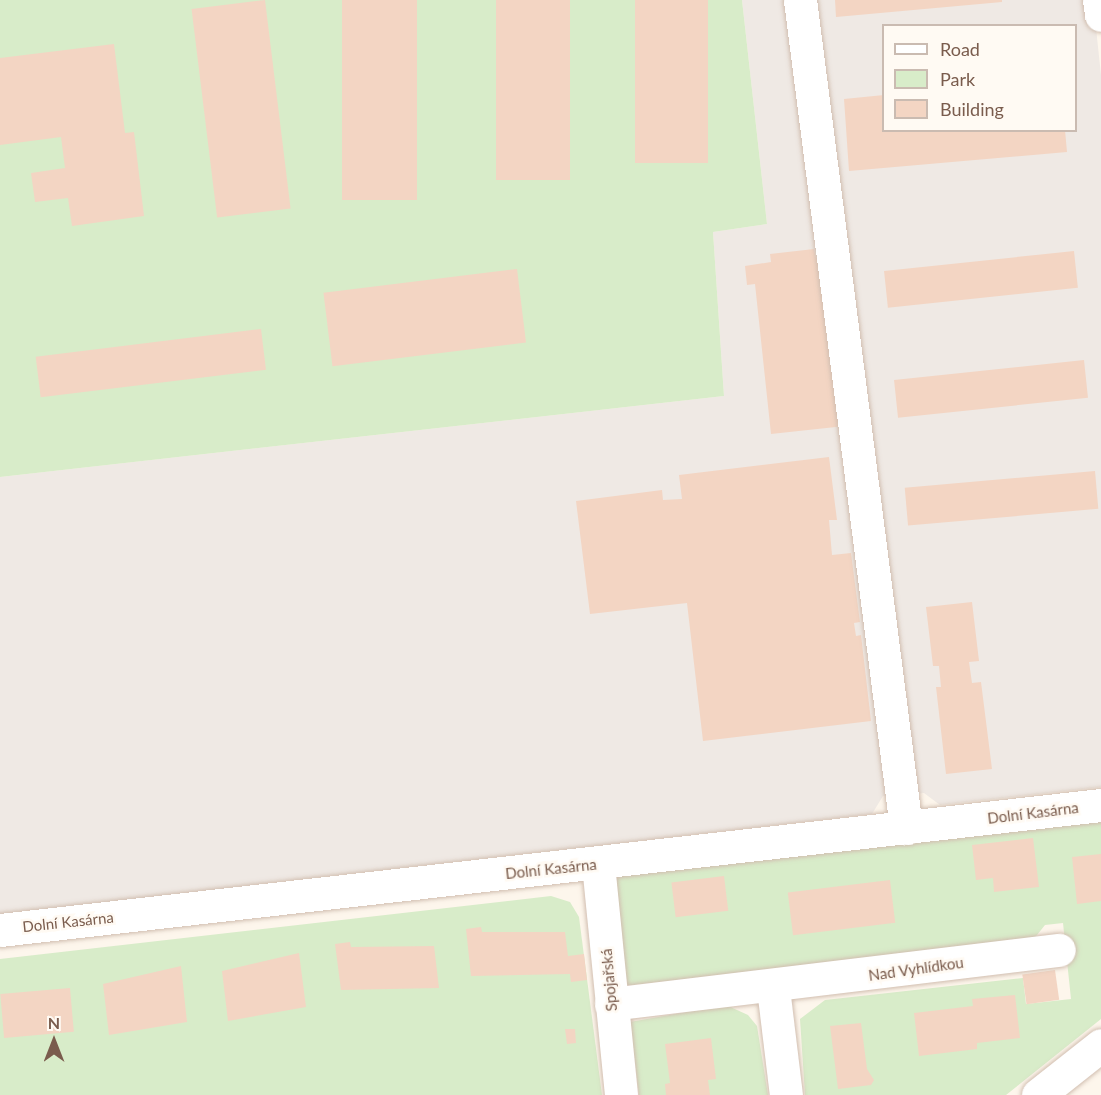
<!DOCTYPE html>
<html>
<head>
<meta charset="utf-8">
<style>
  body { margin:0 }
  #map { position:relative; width:1101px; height:1095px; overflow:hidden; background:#fdf6ec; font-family:Lato,sans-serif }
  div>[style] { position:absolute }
  .industrial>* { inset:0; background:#efe9e4 }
  .green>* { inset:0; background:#d8ecc9 }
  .building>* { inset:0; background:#f3d5c3; transform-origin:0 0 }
  .roads { filter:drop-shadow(0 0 2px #d1beb0) drop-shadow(0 0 2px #d1beb0) }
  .minor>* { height:33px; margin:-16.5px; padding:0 16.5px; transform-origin:16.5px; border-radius:16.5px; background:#fff }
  span { translate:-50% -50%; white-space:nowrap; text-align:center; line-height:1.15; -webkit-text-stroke:5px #fffaf3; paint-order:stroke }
  .street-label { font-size:15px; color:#7a5c4d }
  .legend { position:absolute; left:882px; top:24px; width:195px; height:108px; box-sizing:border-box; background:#fffaf3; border:2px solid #cabbb1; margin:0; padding:8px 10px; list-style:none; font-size:18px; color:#7a5c4d }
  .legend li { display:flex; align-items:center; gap:12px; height:30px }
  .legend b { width:30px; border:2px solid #cabbb1 }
  .north { position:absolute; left:24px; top:1011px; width:60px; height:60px; -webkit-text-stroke:4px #fffaf3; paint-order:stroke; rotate:0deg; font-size:16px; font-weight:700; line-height:24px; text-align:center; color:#7a5c4d }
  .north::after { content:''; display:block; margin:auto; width:21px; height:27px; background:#7a5c4d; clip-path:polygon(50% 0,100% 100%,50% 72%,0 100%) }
</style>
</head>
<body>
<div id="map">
  <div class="industrial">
    <div style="clip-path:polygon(evenodd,742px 0,1093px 0,1101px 75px,1101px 787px,940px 805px,924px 793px,883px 796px,872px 814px,0 914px,0 477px,724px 396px,713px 232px,767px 224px,742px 0,884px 26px,1076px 26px,1076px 130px,884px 130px,884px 26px)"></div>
  </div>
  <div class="green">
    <div style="clip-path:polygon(0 0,742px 0,767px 224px,713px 232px,724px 396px,0 477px)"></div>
    <div style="clip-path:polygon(1101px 819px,1101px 1019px,1006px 1095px,805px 1095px,800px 1019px,825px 1000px,1023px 978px,1026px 1004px,1071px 999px,1063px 923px,1045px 925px,1033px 940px,624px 986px,611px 874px)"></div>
    <div style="clip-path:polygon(551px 896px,570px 902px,579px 917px,602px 1095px,0 1095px,0 959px)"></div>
    <div style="clip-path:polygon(726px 1005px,748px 1015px,757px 1026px,768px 1095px,639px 1095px,630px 1022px)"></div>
  </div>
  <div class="building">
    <div style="left:265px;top:0;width:210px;height:74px;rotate:83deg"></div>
    <div style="left:342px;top:0;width:75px;height:200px"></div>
    <div style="left:496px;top:0;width:74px;height:180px"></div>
    <div style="left:635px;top:0;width:73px;height:163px"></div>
    <div style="clip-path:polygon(835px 0,1002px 0,1002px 2px,836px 17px)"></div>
    <div style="clip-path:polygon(114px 44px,125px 133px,134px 132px,144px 216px,72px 226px,68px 198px,35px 202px,31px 173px,65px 168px,61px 137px,0 145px,0 58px)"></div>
    <div style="clip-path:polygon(884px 95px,884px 130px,1065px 130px,1067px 152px,849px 171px,844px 99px)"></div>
    <div style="clip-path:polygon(814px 249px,816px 258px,826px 257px,845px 426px,771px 434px,755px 284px,747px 285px,745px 266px,771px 262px,770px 254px)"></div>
    <div style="left:1074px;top:251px;width:37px;height:191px;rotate:84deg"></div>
    <div style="left:517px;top:269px;width:74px;height:195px;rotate:83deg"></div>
    <div style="left:261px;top:329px;width:41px;height:227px;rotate:83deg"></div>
    <div style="left:1084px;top:360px;width:38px;height:191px;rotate:84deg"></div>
    <div style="clip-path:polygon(829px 457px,837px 520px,829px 520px,832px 555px,851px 553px,860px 622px,854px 623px,856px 636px,861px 635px,871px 721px,703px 741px,687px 603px,590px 614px,576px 501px,662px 490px,663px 500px,682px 499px,679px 475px)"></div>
    <div style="left:1095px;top:471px;width:38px;height:191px;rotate:85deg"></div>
    <div style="clip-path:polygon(972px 602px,979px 661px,969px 662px,972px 683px,981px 682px,992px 769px,946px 774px,936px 687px,941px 687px,939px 666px,933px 666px,926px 607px)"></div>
    <div style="clip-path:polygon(1033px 838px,1039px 887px,994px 892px,993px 878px,976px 880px,972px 845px)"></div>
    <div style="clip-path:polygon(1101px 854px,1101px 901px,1077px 904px,1072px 857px)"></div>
    <div style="left:724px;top:876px;width:35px;height:53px;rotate:83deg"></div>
    <div style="left:890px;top:880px;width:43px;height:103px;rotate:83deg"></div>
    <div style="clip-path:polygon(481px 927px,482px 932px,565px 932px,568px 956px,584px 954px,587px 980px,571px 982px,570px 974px,471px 976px,466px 929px)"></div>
    <div style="clip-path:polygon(350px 942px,351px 947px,434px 946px,439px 988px,341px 990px,335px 944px)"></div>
    <div style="clip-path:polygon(299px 953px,306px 1007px,228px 1021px,222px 971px)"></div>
    <div style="clip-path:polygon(181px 966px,187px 1022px,109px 1035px,103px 984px)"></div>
    <div style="left:1055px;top:970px;width:30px;height:33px;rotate:82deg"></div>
    <div style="left:70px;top:988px;width:44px;height:70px;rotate:85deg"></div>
    <div style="clip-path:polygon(1015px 995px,1020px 1038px,977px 1043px,977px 1049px,919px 1056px,914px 1013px,973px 1006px,972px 999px)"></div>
    <div style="clip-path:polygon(861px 1023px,867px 1069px,874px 1080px,871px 1085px,838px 1089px,830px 1026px)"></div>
    <div style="clip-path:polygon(565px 1029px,575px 1029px,576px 1043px,567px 1044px)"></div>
    <div style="clip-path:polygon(711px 1038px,716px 1079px,708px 1080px,710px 1095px,666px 1095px,665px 1084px,670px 1083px,665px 1044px)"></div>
  </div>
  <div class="roads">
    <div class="minor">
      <div style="left:800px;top:0;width:835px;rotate:82.7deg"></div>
      <div style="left:1099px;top:0;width:15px;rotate:82deg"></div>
      <div style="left:598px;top:864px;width:232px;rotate:84.3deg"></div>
      <div style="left:0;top:930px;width:1108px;rotate:-6.48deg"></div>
      <div style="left:773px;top:988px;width:108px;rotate:83.1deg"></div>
      <div style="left:611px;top:1004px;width:451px;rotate:-6.9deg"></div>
      <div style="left:1038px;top:1095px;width:80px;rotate:-38.4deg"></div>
    </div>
  </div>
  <div class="street-label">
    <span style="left:1033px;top:813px;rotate:-7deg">Dolní Kasárna</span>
    <span style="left:551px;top:869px;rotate:-6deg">Dolní Kasárna</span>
    <span style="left:68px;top:922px;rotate:-6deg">Dolní Kasárna</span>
    <span style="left:916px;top:969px;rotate:-8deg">Nad Vyhlídkou</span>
    <span style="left:609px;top:980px;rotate:-95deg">Spojařská</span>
  </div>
  <ul class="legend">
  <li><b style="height:8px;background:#fff"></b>Road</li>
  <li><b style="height:16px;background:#d8ecc9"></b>Park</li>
  <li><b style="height:16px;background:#f3d5c3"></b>Building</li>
  </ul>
  <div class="north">N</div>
</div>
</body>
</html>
